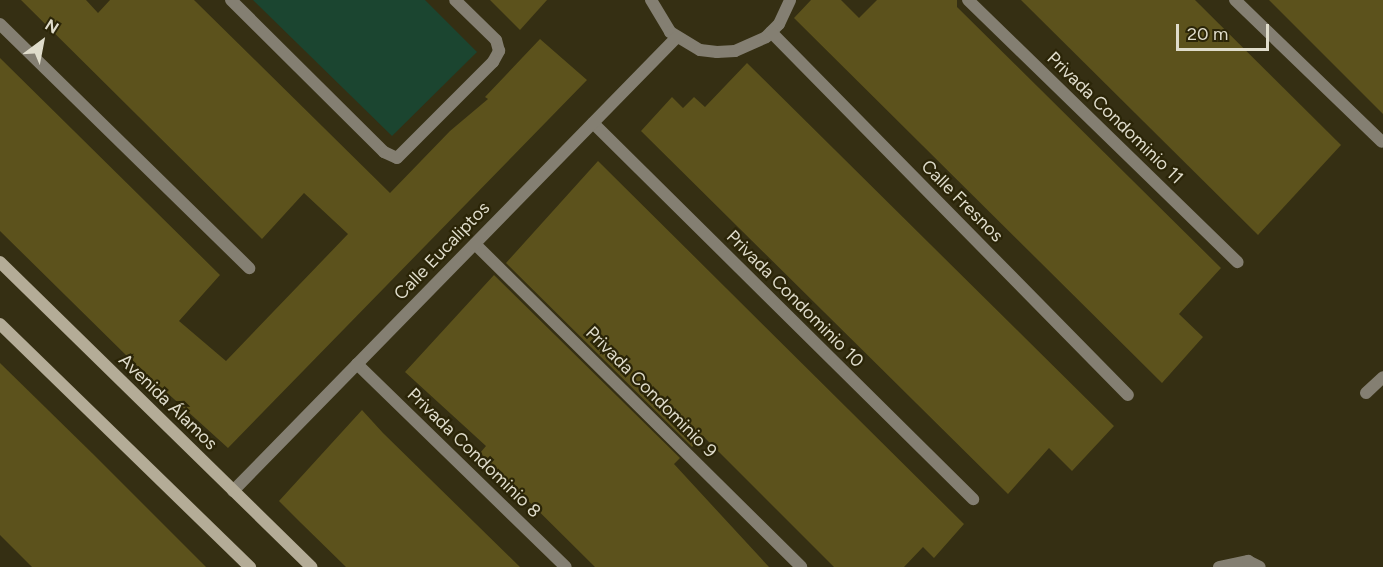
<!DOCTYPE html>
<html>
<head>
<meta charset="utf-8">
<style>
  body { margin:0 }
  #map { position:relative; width:1383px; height:567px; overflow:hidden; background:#352f13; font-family:Figtree,sans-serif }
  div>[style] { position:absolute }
  .green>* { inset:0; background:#1b4530 }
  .building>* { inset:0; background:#5c521c }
  .street>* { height:12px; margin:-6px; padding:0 6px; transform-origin:6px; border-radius:6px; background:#847f72 }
  .secondary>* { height:12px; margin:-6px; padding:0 6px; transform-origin:6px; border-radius:6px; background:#b4ac97 }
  span { translate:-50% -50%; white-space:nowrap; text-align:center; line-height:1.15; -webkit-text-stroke:4.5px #2b2508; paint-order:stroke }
  .street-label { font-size:18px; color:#dfdccb }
  .north { position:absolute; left:12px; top:12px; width:60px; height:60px; -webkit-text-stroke:4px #2b2508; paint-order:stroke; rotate:32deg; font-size:16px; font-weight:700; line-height:24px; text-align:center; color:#dfdccb }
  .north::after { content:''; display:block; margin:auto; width:21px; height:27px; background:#dfdccb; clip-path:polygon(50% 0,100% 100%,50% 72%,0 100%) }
  .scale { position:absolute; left:1176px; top:24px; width:93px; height:27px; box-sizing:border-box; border:3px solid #dfdccb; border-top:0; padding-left:8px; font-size:18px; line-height:21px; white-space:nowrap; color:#dfdccb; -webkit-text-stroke:4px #2b2508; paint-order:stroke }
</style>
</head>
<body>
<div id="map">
  <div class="green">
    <div style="clip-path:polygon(253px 0,425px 0,477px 52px,392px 136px)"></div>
  </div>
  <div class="building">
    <div style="clip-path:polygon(21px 0,86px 0,98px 13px,110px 0,194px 0,390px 193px,450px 131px,488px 99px,485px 97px,540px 39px,587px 80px,228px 448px,132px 361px,0 231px,0 58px,220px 275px,179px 321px,226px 361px,348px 234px,304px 193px,262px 239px)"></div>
    <div style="clip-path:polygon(490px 0,547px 0,520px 30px)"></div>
    <div style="clip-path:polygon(811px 0,841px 0,859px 18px,877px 0,957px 0,957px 7px,1221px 268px,1179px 314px,1203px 337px,1162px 383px,794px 18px)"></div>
    <div style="clip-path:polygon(1021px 0,1195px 0,1341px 145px,1258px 235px)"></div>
    <div style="clip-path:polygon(1269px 0,1383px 0,1383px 114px)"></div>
    <div style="clip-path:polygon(747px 63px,1114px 426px,1072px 471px,1049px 448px,1008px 494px,641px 131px,672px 97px,683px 108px,694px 97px,705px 107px)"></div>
    <div style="clip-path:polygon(598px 161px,964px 524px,934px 558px,923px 547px,904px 567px,834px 567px,703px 436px,692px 447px,506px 263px)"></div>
    <div style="clip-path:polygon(494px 275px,680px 458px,674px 464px,769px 567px,595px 567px,480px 453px,486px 446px,405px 372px)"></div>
    <div style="clip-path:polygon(0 363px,94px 455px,206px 567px,32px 567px,0 535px)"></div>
    <div style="clip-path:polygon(362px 410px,383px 433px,520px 567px,346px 567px,301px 523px,279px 501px)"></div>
  </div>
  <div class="street">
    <div style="left:231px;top:0;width:216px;rotate:44.8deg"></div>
    <div style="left:384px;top:152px;width:14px;rotate:25deg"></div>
    <div style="left:397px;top:158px;width:136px;rotate:-45deg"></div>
    <div style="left:493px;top:62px;width:13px;rotate:-61deg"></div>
    <div style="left:499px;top:51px;width:11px;rotate:-105deg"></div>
    <div style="left:496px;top:40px;width:57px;rotate:-135.7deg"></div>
    <div style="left:651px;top:0;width:37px;rotate:59deg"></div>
    <div style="left:670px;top:32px;width:35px;rotate:31deg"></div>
    <div style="left:700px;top:50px;width:17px;rotate:7deg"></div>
    <div style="left:717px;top:52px;width:18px;rotate:-3deg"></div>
    <div style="left:735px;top:51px;width:34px;rotate:-24deg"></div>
    <div style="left:766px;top:37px;width:18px;rotate:-45deg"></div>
    <div style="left:779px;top:24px;width:26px;rotate:-65deg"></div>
    <div style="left:968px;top:0;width:376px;rotate:44.2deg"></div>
    <div style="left:1235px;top:0;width:204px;rotate:44deg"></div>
    <div style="left:0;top:24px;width:349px;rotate:44.4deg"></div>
    <div style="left:771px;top:32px;width:509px;rotate:45.48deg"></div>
    <div style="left:593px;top:123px;width:535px;rotate:44.7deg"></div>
    <div style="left:475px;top:244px;width:459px;rotate:44.7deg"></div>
    <div style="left:357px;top:364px;width:291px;rotate:44.2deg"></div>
    <div style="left:1366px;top:393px;width:23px;rotate:-43deg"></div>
    <div style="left:233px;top:491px;width:635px;rotate:-45.64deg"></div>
    <div style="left:1219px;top:567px;width:30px;rotate:-12deg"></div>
    <div style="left:1248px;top:561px;width:13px;rotate:27deg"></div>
  </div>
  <div class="secondary">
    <div style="left:0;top:262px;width:436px;rotate:44.4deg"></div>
    <div style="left:0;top:324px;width:349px;rotate:44.2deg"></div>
  </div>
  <div class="street-label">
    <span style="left:1115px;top:118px;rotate:44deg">Privada Condominio 11</span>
    <span style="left:962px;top:201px;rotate:45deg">Calle Fresnos</span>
    <span style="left:442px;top:251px;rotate:-46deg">Calle Eucaliptos</span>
    <span style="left:795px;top:299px;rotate:45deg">Privada Condominio 10</span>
    <span style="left:651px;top:392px;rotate:45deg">Privada Condominio 9</span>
    <span style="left:168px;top:402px;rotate:44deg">Avenida Álamos</span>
    <span style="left:474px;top:453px;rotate:44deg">Privada Condominio 8</span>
  </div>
  <div class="north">N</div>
  <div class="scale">20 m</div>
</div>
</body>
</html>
